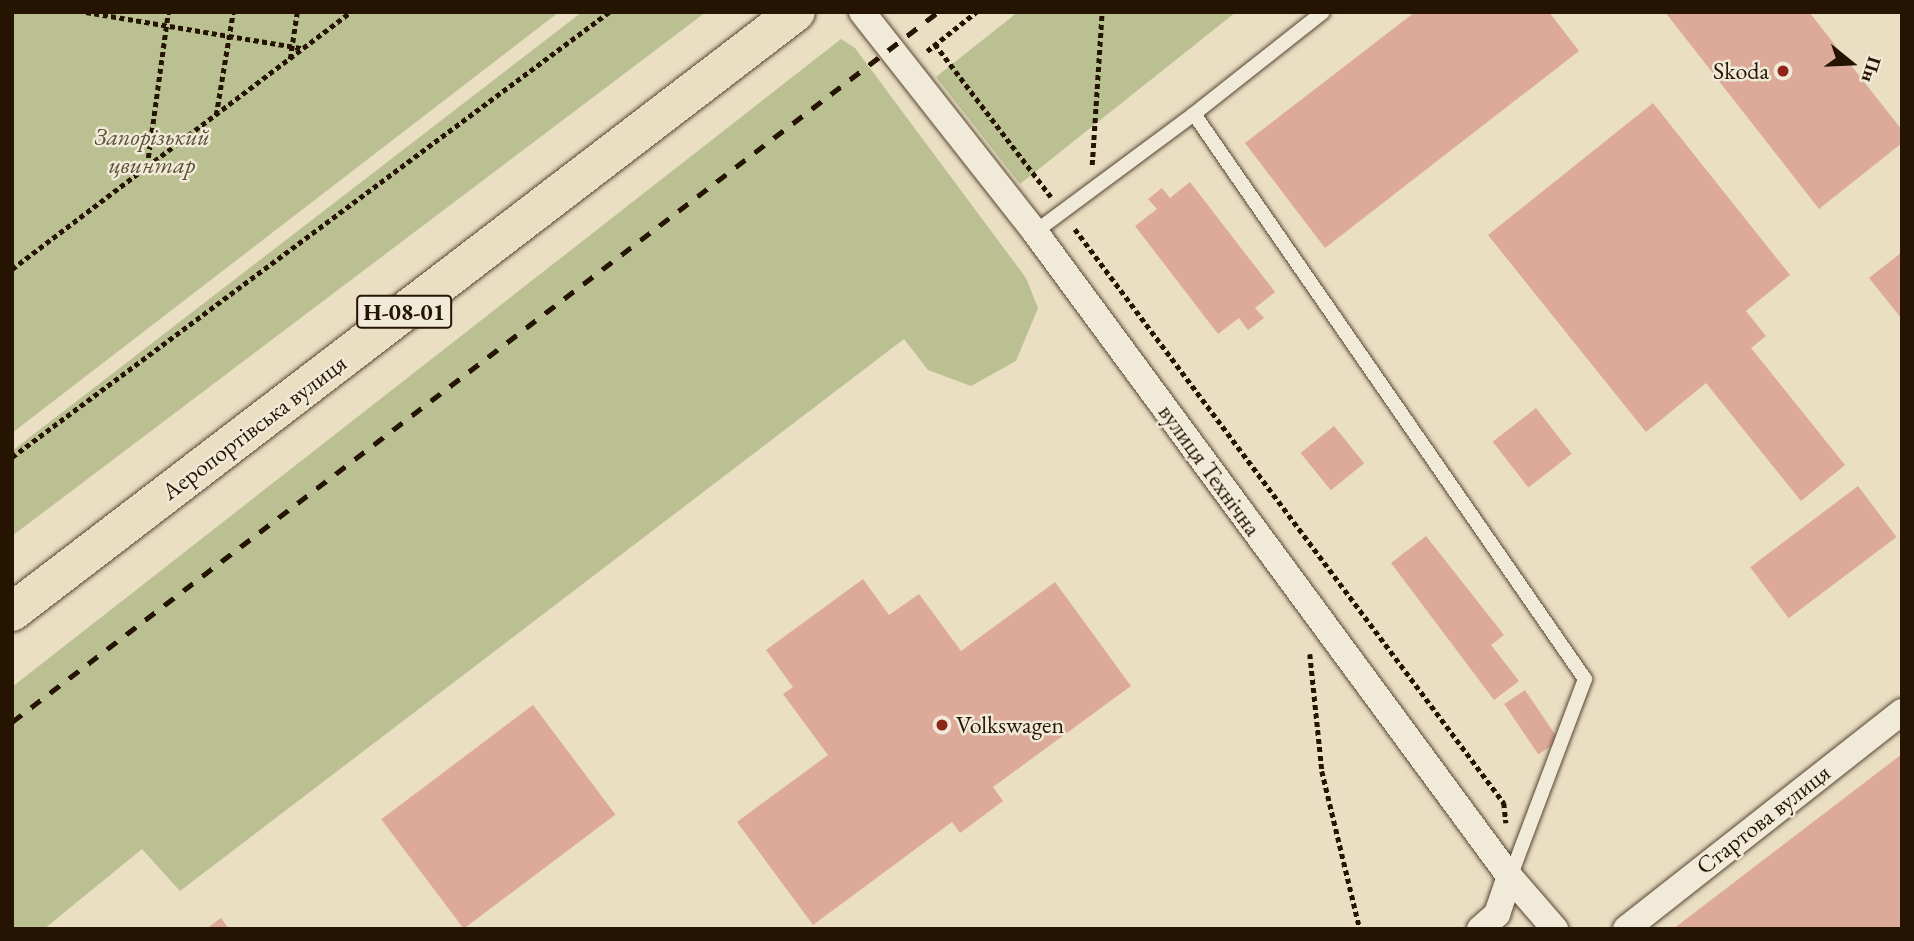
<!DOCTYPE html>
<html>
<head>
<meta charset="utf-8">
<style>
  body { margin:0 }
  #map { position:relative; width:1914px; height:941px; overflow:hidden; background:#eadec3; font-family:"EB Garamond",serif }
  div>[style] { position:absolute }
  .green>* { inset:0; background:#bac092 }
  .building>* { inset:0; background:#da9; transform-origin:0 0 }
  .path>* { height:4.5px; margin-top:-2.25px; transform-origin:0; background:repeating-linear-gradient(90deg,#261403 0 5px,transparent 0 8.5px) }
  .roads { filter:drop-shadow(0 0 2px #574633) drop-shadow(0 0 2px #574633) }
  .service>* { height:14px; margin:-7px; padding:0 7px; transform-origin:7px; border-radius:7px; background:#f1ead8 }
  .minor>* { height:26px; margin:-13px; padding:0 13px; transform-origin:13px; border-radius:13px; background:#f1ead8 }
  .primary>* { height:38px; margin:-19px; padding:0 19px; transform-origin:19px; border-radius:19px; background:#eadec3 }
  .rail>* { height:5px; margin-top:-2.5px; transform-origin:0; background:repeating-linear-gradient(90deg,#261403 0 12px,transparent 0 24px) }
  .dots>* { width:19px; height:19px; translate:-50% -50%; box-sizing:border-box; border:4px solid #f1ead8; border-radius:50% }
  span { translate:-50% -50%; white-space:nowrap; text-align:center; line-height:1.15; -webkit-text-stroke:5px #f1ead8; paint-order:stroke }
  .shield-label span { padding:2px 5px; background:#f1ead8; border:2px solid; border-radius:5px; -webkit-text-stroke-width:0 }
  .shield-label { font-size:23px; color:#261403; font-weight:700 }
  .poi-label { font-size:24px; color:#261403 }
  .right { translate:-100% -50%; text-align:right }
  .left { translate:0 -50%; text-align:left }
  .park-label { font-size:24px; color:#5a5035; font-style:italic }
  .street-label { font-size:24px; color:#261403 }
  .frame { position:absolute; inset:0; border:14px solid #261403; pointer-events:none }
  .north { position:absolute; left:1816px; top:28px; width:70px; height:70px; -webkit-text-stroke:5px #f1ead8; paint-order:stroke; rotate:108deg; font-size:19px; font-weight:700; line-height:28px; text-align:center; color:#261403 }
  .north::after { content:''; display:block; margin:auto; width:24px; height:32px; background:#261403; clip-path:polygon(50% 0,100% 100%,50% 72%,0 100%) }
</style>
</head>
<body>
<div id="map">
  <div class="green">
    <div style="clip-path:polygon(12px 12px,559px 12px,12px 433px)"></div>
    <div style="clip-path:polygon(582px 12px,706px 12px,12px 536px,12px 451px)"></div>
    <div style="clip-path:polygon(1018px 12px,1236px 12px,1020px 184px,936px 77px)"></div>
    <div style="clip-path:polygon(841px 39px,855px 48px,1026px 278px,1038px 308px,1016px 361px,971px 386px,928px 370px,904px 339px,180px 891px,142px 849px,44px 929px,12px 929px,12px 687px)"></div>
  </div>
  <div class="building">
    <div style="clip-path:polygon(1415px 12px,1549px 12px,1579px 51px,1325px 248px,1245px 143px)"></div>
    <div style="clip-path:polygon(1665px 12px,1809px 12px,1902px 130px,1902px 143px,1819px 209px)"></div>
    <div style="clip-path:polygon(1653px 103px,1790px 275px,1746px 311px,1766px 336px,1751px 348px,1845px 465px,1801px 501px,1706px 383px,1646px 432px,1488px 235px)"></div>
    <div style="clip-path:polygon(1190px 182px,1275px 292px,1255px 308px,1264px 318px,1248px 330px,1239px 318px,1218px 334px,1135px 226px,1157px 209px,1148px 199px,1162px 188px,1170px 198px)"></div>
    <div style="clip-path:polygon(1902px 252px,1902px 319px,1869px 278px)"></div>
    <div style="left:1536px;top:408px;width:58px;height:55px;rotate:52deg"></div>
    <div style="left:1334px;top:426px;width:48px;height:43px;rotate:51deg"></div>
    <div style="left:1858px;top:486px;width:64px;height:135px;rotate:53deg"></div>
    <div style="clip-path:polygon(1426px 536px,1504px 635px,1491px 645px,1519px 681px,1494px 700px,1391px 563px)"></div>
    <div style="clip-path:polygon(863px 579px,889px 615px,919px 594px,961px 651px,1055px 582px,1131px 686px,993px 787px,1003px 801px,960px 833px,952px 822px,813px 925px,737px 822px,828px 755px,783px 694px,793px 687px,766px 650px)"></div>
    <div style="left:1525px;top:690px;width:61px;height:25px;rotate:56deg"></div>
    <div style="left:533px;top:705px;width:137px;height:190px;rotate:53deg"></div>
    <div style="clip-path:polygon(1902px 754px,1902px 929px,1673px 929px)"></div>
    <div style="clip-path:polygon(221px 918px,229px 929px,206px 929px)"></div>
  </div>
  <div class="path">
    <div style="left:86px;top:12px;width:219px;rotate:9.5deg"></div>
    <div style="left:935px;top:44px;width:192px;rotate:52.8deg"></div>
    <div style="left:927px;top:51px;width:63px;rotate:-38.5deg"></div>
    <div style="left:290px;top:59px;width:48px;rotate:-81.5deg"></div>
    <div style="left:216px;top:115px;width:104px;rotate:-80.6deg"></div>
    <div style="left:1092px;top:165px;width:153px;rotate:-86.3deg"></div>
    <div style="left:147px;top:166px;width:155px;rotate:-82.2deg"></div>
    <div style="left:1075px;top:229px;width:717px;rotate:53.23deg"></div>
    <div style="left:1504px;top:803px;width:20px;rotate:84deg"></div>
    <div style="left:12px;top:269px;width:425px;rotate:-37.2deg"></div>
    <div style="left:12px;top:457px;width:745px;rotate:-36.7deg"></div>
    <div style="left:1310px;top:654px;width:118px;rotate:84.1deg"></div>
    <div style="left:1322px;top:771px;width:163px;rotate:76.5deg"></div>
  </div>
  <div class="roads">
    <div class="service">
      <div style="left:1194px;top:114px;width:164px;rotate:-38.3deg"></div>
      <div style="left:1035px;top:232px;width:198px;rotate:-36.6deg"></div>
      <div style="left:1194px;top:114px;width:687px;rotate:55.32deg"></div>
      <div style="left:1585px;top:679px;width:212px;rotate:110.7deg"></div>
    </div>
    <div class="minor">
      <div style="left:862px;top:12px;width:280px;rotate:51.8deg"></div>
      <div style="left:1035px;top:232px;width:801px;rotate:53.63deg"></div>
      <div style="left:1510px;top:877px;width:69px;rotate:49.1deg"></div>
      <div style="left:1480px;top:929px;width:23px;rotate:-41deg"></div>
      <div style="left:1497px;top:914px;width:39px;rotate:-71deg"></div>
      <div style="left:1626px;top:929px;width:351px;rotate:-38.2deg"></div>
    </div>
    <div class="primary">
      <div style="left:12px;top:612px;width:987px;rotate:-37.43deg"></div>
    </div>
  </div>
  <div class="rail">
    <div style="left:12px;top:722px;width:1167px;rotate:-37.48deg"></div>
  </div>
  <div class="dots">
    <div style="left:1783px;top:71px;background:#8f2418"></div>
    <div style="left:942px;top:725px;background:#8f2418"></div>
  </div>
  <div class="shield-label">
    <span style="left:404px;top:312px">Н-08-01</span>
  </div>
  <div class="poi-label">
    <span class="right" style="left:1769px;top:71px">Skoda</span>
    <span class="left" style="left:956px;top:725px">Volkswagen</span>
  </div>
  <div class="park-label">
    <span style="left:152px;top:151px">Запорізький<br>цвинтар</span>
  </div>
  <div class="street-label">
    <span style="left:254px;top:427px;rotate:-37deg">Аеропортівська вулиця</span>
    <span style="left:1210px;top:470px;rotate:54deg">вулиця Технічна</span>
    <span style="left:1763px;top:819px;rotate:-38deg">Стартова вулиця</span>
  </div>
  <div class="frame"></div>
  <div class="north">Пн</div>
</div>
</body>
</html>
